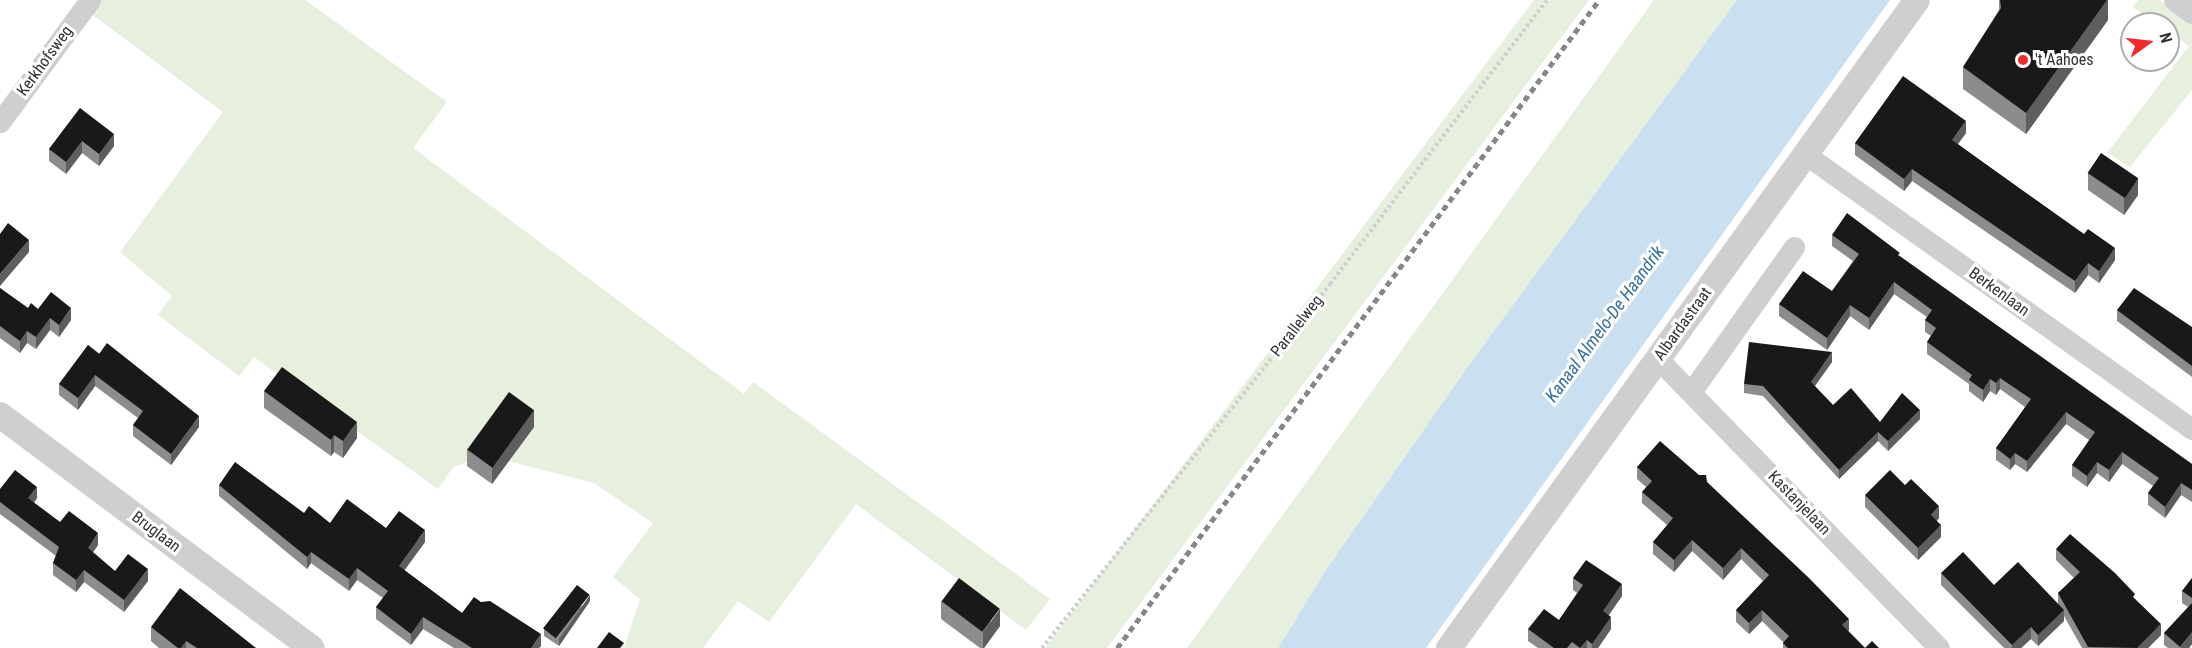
<!DOCTYPE html>
<html>
<head>
<meta charset="utf-8">
<style>
  body { margin:0 }
  #map { position:relative; width:2192px; height:648px; overflow:hidden; background:#fff; font-family:"Roboto Condensed",sans-serif }
  div>[style] { position:absolute }
  .green>* { inset:0; background:#e7efdf }
  .water>* { inset:0; background:#cadff0 }
  .path>* { height:4px; margin-top:-2px; transform-origin:0; background:repeating-linear-gradient(90deg,#cfcfcf 0 3px,transparent 0 6px) }
  .minor>* { height:21px; margin:-10.5px; padding:0 10.5px; transform-origin:10.5px; border-radius:10.5px; background:#cfcfcf }
  .tertiary>* { height:26px; margin:-13px; padding:0 13px; transform-origin:13px; border-radius:13px; background:#cfcfcf }
  .rail>* { height:4.5px; margin-top:-2.25px; transform-origin:0; background:repeating-linear-gradient(90deg,#878787 0 6px,transparent 0 10.5px) }
  .wall>* { inset:0; background:#8c8c8c }
  .shaded-wall>* { inset:0; background:#5e5e5e }
  .building>* { inset:0; background:#191919; transform-origin:0 0 }
  .dots>* { width:16px; height:16px; translate:-50% -50%; box-sizing:border-box; border:3px solid #fff; border-radius:50% }
  span { translate:-50% -50%; white-space:nowrap; text-align:center; line-height:1.15; -webkit-text-stroke:6px #fff; paint-order:stroke }
  .poi-label { font-size:16px; color:#323232 }
  .left { translate:0 -50%; text-align:left }
  .street-label { font-size:16px; color:#323232 }
  .water-label { font-size:18px; color:#386f9b; font-style:italic }
  .north { position:absolute; left:2120px; top:12px; width:60px; height:60px; box-sizing:border-box; background:#fff; border:2px solid #adadad; border-radius:50%; rotate:75deg; font-size:16px; font-weight:700; line-height:24px; text-align:center; color:#323232 }
  .north::after { content:''; display:block; margin:auto; width:21px; height:27px; background:#f3292c; clip-path:polygon(50% 0,100% 100%,50% 72%,0 100%) }
</style>
</head>
<body>
<div id="map">
  <div class="green">
    <div style="clip-path:polygon(100px 0,305px 0,447px 102px,413px 148px,744px 394px,753px 382px,1050px 599px,1026px 630px,856px 504px,769px 622px,738px 601px,703px 648px,624px 648px,640px 599px,613px 577px,653px 523px,594px 483px,488px 456px,453px 467px,438px 489px,254px 357px,239px 376px,158px 315px,172px 296px,120px 252px,223px 112px,90px 13px)"></div>
    <div style="clip-path:polygon(1534px 0,1589px 0,1107px 648px,1045px 648px)"></div>
    <div style="clip-path:polygon(1654px 0,1737px 0,1469px 365px,1328px 567px,1278px 648px,1187px 648px)"></div>
    <div style="clip-path:polygon(2138px 0,2160px 0,2192px 23px,2192px 90px,2130px 167px,2107px 153px,2189px 46px,2168px 31px,2168px 24px,2157px 24px,2133px 7px)"></div>
  </div>
  <div class="water">
    <div style="clip-path:polygon(1737px 0,1890px 0,1426px 648px,1278px 648px,1328px 567px,1469px 365px)"></div>
  </div>
  <div class="path">
    <div style="left:1042px;top:648px;width:464px;rotate:-51.6deg"></div>
    <div style="left:1330px;top:284px;width:357px;rotate:-52.6deg"></div>
  </div>
  <div class="minor">
    <div style="left:2174px;top:0;width:22px;rotate:36deg"></div>
    <div style="left:0;top:122px;width:152px;rotate:-53.6deg"></div>
    <div style="left:1805px;top:154px;width:475px;rotate:35.4deg"></div>
    <div style="left:1658px;top:359px;width:403px;rotate:45.8deg"></div>
    <div style="left:1691px;top:392px;width:178px;rotate:-54.6deg"></div>
  </div>
  <div class="tertiary">
    <div style="left:0;top:415px;width:389px;rotate:36.8deg"></div>
    <div style="left:1449px;top:648px;width:799px;rotate:-54.16deg"></div>
  </div>
  <div class="rail">
    <div style="left:1117px;top:648px;width:808px;rotate:-53.36deg"></div>
  </div>
  <div class="wall">
    <div style="clip-path:polygon(1999px 0,2108px 0,2108px 20px,2026px 134px,1963px 89px,1963px 67px,1999px 10px)"></div>
    <div style="clip-path:polygon(80px 108px,114px 146px,99px 166px,82px 153px,66px 174px,49px 161px,49px 149px)"></div>
    <div style="clip-path:polygon(1966px 133px,1958px 144px,2115px 260px,2099px 283px,2088px 275px,2075px 293px,1912px 181px,1904px 191px,1855px 155px,1855px 143px)"></div>
    <div style="clip-path:polygon(2088px 173px,2138px 195px,2124px 215px,2088px 190px)"></div>
    <div style="clip-path:polygon(1832px 235px,1900px 256px,2192px 464px,2192px 502px,2181px 495px,2165px 518px,2148px 505px,2148px 493px,2153px 486px,2122px 464px,2109px 482px,2097px 473px,2087px 487px,2072px 476px,2072px 465px,2089px 440px,2066px 424px,2027px 472px,2015px 464px,2010px 470px,1996px 460px,1996px 448px,2025px 407px,2000px 389px,1996px 395px,1990px 391px,1983px 402px,1969px 391px,1969px 384px,1927px 354px,1927px 342px,1931px 336px,1925px 332px,1925px 320px,1927px 317px,1894px 294px,1869px 330px,1850px 316px,1827px 350px,1779px 316px,1779px 304px,1832px 291px,1853px 261px,1832px 246px)"></div>
    <div style="clip-path:polygon(0 288px,28px 308px,38px 309px,71px 320px,59px 337px,50px 330px,36px 349px,27px 343px,20px 353px,0 338px)"></div>
    <div style="clip-path:polygon(2117px 310px,2192px 327px,2192px 377px,2117px 321px)"></div>
    <div style="clip-path:polygon(88px 345px,199px 427px,171px 465px,133px 436px,133px 425px,138px 418px,95px 386px,78px 410px,59px 395px,59px 384px)"></div>
    <div style="clip-path:polygon(1832px 362px,1815px 386px,1833px 405px,1880px 422px,1920px 419px,1888px 451px,1878px 441px,1839px 479px,1763px 396px,1744px 393px,1744px 384px)"></div>
    <div style="clip-path:polygon(264px 391px,357px 438px,343px 458px,334px 452px,331px 456px,264px 408px)"></div>
    <div style="clip-path:polygon(534px 427px,492px 484px,467px 466px,467px 449px)"></div>
    <div style="clip-path:polygon(1637px 467px,1707px 482px,1865px 648px,1783px 648px,1783px 642px,1762px 621px,1749px 634px,1736px 622px,1736px 610px,1763px 581px,1741px 559px,1723px 580px,1692px 551px,1674px 572px,1653px 554px,1653px 542px,1667px 525px,1642px 503px,1642px 492px,1646px 487px,1637px 479px)"></div>
    <div style="clip-path:polygon(219px 485px,304px 513px,330px 523px,386px 528px,425px 542px,404px 570px,462px 613px,541px 646px,539px 648px,454px 648px,423px 629px,411px 645px,376px 619px,376px 607px,383px 598px,357px 580px,349px 591px,311px 563px,307px 569px,219px 496px)"></div>
    <div style="clip-path:polygon(0 489px,37px 498px,34px 503px,60px 522px,98px 545px,93px 552px,115px 571px,148px 581px,124px 612px,84px 582px,76px 592px,53px 575px,53px 563px,56px 556px,0 514px)"></div>
    <div style="clip-path:polygon(1865px 495px,1939px 518px,1937px 521px,1941px 537px,1918px 560px,1865px 507px)"></div>
    <div style="clip-path:polygon(2056px 549px,2135px 599px,2161px 635px,2148px 648px,2082px 648px,2064px 616px,2064px 621px,2038px 646px,2031px 639px,2021px 648px,2004px 648px,1941px 585px,1941px 573px,1994px 585px,2058px 604px,2058px 593px,2074px 578px,2056px 560px)"></div>
    <div style="clip-path:polygon(1573px 578px,1622px 596px,1609px 615px,1611px 629px,1598px 648px,1538px 648px,1528px 641px,1528px 629px,1559px 620px,1577px 593px,1573px 590px)"></div>
    <div style="clip-path:polygon(2192px 578px,2192px 644px,2189px 648px,2168px 648px,2164px 645px,2164px 633px,2188px 607px,2182px 603px,2182px 591px)"></div>
    <div style="clip-path:polygon(590px 601px,559px 646px,544px 636px,544px 629px)"></div>
    <div style="clip-path:polygon(941px 601px,1000px 626px,984px 648px,980px 648px,941px 619px)"></div>
    <div style="clip-path:polygon(151px 627px,256px 648px,159px 648px,151px 641px)"></div>
  </div>
  <div class="shaded-wall">
    <div style="clip-path:polygon(2107px 0,2108px 0,2108px 20px,2026px 134px,2026px 113px)"></div>
    <div style="clip-path:polygon(1966px 121px,1966px 133px,1952px 152px,1952px 140px)"></div>
    <div style="clip-path:polygon(114px 134px,114px 146px,99px 166px,99px 154px)"></div>
    <div style="clip-path:polygon(82px 141px,82px 153px,66px 174px,66px 162px)"></div>
    <div style="clip-path:polygon(1912px 169px,1912px 181px,1904px 191px,1904px 179px)"></div>
    <div style="clip-path:polygon(2138px 178px,2138px 195px,2124px 215px,2124px 198px)"></div>
    <div style="clip-path:polygon(29px 240px,29px 252px,0 286px,0 274px)"></div>
    <div style="clip-path:polygon(2115px 248px,2115px 260px,2099px 283px,2099px 271px)"></div>
    <div style="clip-path:polygon(2088px 263px,2088px 275px,2075px 293px,2075px 281px)"></div>
    <div style="clip-path:polygon(1894px 282px,1894px 294px,1869px 330px,1869px 318px)"></div>
    <div style="clip-path:polygon(1850px 305px,1850px 316px,1827px 350px,1827px 338px)"></div>
    <div style="clip-path:polygon(71px 308px,71px 320px,59px 337px,59px 325px)"></div>
    <div style="clip-path:polygon(50px 318px,50px 330px,36px 349px,36px 337px)"></div>
    <div style="clip-path:polygon(27px 331px,27px 343px,20px 353px,20px 341px)"></div>
    <div style="clip-path:polygon(1832px 352px,1832px 362px,1811px 391px,1811px 382px)"></div>
    <div style="clip-path:polygon(95px 375px,95px 386px,78px 410px,78px 398px)"></div>
    <div style="clip-path:polygon(2000px 378px,2000px 389px,1996px 395px,1996px 383px)"></div>
    <div style="clip-path:polygon(1990px 379px,1990px 391px,1983px 402px,1983px 390px)"></div>
    <div style="clip-path:polygon(534px 410px,534px 427px,492px 484px,492px 466px)"></div>
    <div style="clip-path:polygon(1920px 410px,1920px 419px,1888px 451px,1888px 441px)"></div>
    <div style="clip-path:polygon(2066px 412px,2066px 424px,2027px 472px,2027px 461px)"></div>
    <div style="clip-path:polygon(199px 416px,199px 427px,171px 465px,171px 454px)"></div>
    <div style="clip-path:polygon(357px 422px,357px 438px,343px 458px,343px 441px)"></div>
    <div style="clip-path:polygon(1878px 432px,1878px 441px,1839px 479px,1839px 470px)"></div>
    <div style="clip-path:polygon(334px 435px,334px 452px,331px 456px,331px 440px)"></div>
    <div style="clip-path:polygon(2122px 452px,2122px 464px,2109px 482px,2109px 470px)"></div>
    <div style="clip-path:polygon(2015px 453px,2015px 464px,2010px 470px,2010px 459px)"></div>
    <div style="clip-path:polygon(2097px 462px,2097px 473px,2087px 487px,2087px 476px)"></div>
    <div style="clip-path:polygon(2181px 483px,2181px 495px,2165px 518px,2165px 507px)"></div>
    <div style="clip-path:polygon(37px 487px,37px 498px,28px 510px,28px 498px)"></div>
    <div style="clip-path:polygon(1939px 506px,1939px 518px,1931px 527px,1931px 515px)"></div>
    <div style="clip-path:polygon(1941px 525px,1941px 537px,1918px 560px,1918px 548px)"></div>
    <div style="clip-path:polygon(425px 530px,425px 542px,399px 578px,399px 566px)"></div>
    <div style="clip-path:polygon(98px 533px,98px 545px,88px 560px,88px 548px)"></div>
    <div style="clip-path:polygon(1692px 540px,1692px 551px,1674px 572px,1674px 560px)"></div>
    <div style="clip-path:polygon(1741px 548px,1741px 559px,1723px 580px,1723px 568px)"></div>
    <div style="clip-path:polygon(311px 552px,311px 563px,307px 569px,307px 557px)"></div>
    <div style="clip-path:polygon(357px 568px,357px 580px,349px 591px,349px 579px)"></div>
    <div style="clip-path:polygon(148px 569px,148px 581px,124px 612px,124px 600px)"></div>
    <div style="clip-path:polygon(84px 570px,84px 582px,76px 592px,76px 580px)"></div>
    <div style="clip-path:polygon(1622px 584px,1622px 596px,1603px 623px,1603px 611px)"></div>
    <div style="clip-path:polygon(590px 595px,590px 601px,559px 646px,559px 639px)"></div>
    <div style="clip-path:polygon(1000px 609px,1000px 626px,984px 648px,983px 648px,983px 632px)"></div>
    <div style="clip-path:polygon(1762px 610px,1762px 621px,1749px 634px,1749px 623px)"></div>
    <div style="clip-path:polygon(2064px 610px,2064px 621px,2038px 646px,2038px 635px)"></div>
    <div style="clip-path:polygon(423px 617px,423px 629px,411px 645px,411px 634px)"></div>
    <div style="clip-path:polygon(1611px 617px,1611px 629px,1598px 648px,1592px 648px,1592px 644px)"></div>
    <div style="clip-path:polygon(1849px 619px,1849px 630px,1842px 637px,1842px 625px)"></div>
    <div style="clip-path:polygon(2161px 624px,2161px 635px,2148px 648px,2137px 648px)"></div>
    <div style="clip-path:polygon(2031px 627px,2031px 639px,2021px 648px,2012px 648px,2012px 645px)"></div>
    <div style="clip-path:polygon(2192px 632px,2192px 644px,2189px 648px,2180px 648px)"></div>
    <div style="clip-path:polygon(541px 634px,541px 646px,539px 648px,531px 648px)"></div>
    <div style="clip-path:polygon(1587px 640px,1587px 648px,1580px 648px)"></div>
    <div style="clip-path:polygon(186px 641px,186px 648px,181px 648px)"></div>
  </div>
  <div class="building">
    <div style="clip-path:polygon(2000px 0,2107px 0,2026px 113px,1963px 67px,2001px 8px)"></div>
    <div style="clip-path:polygon(1903px 76px,1966px 121px,1952px 140px,2084px 234px,2088px 229px,2115px 248px,2099px 271px,2088px 263px,2075px 281px,1912px 169px,1904px 179px,1855px 143px)"></div>
    <div style="clip-path:polygon(80px 108px,114px 134px,99px 154px,82px 141px,66px 162px,49px 149px)"></div>
    <div style="left:2101px;top:153px;width:45px;height:24px;rotate:34deg"></div>
    <div style="clip-path:polygon(1847px 213px,1900px 253px,1898px 255px,2192px 464px,2192px 490px,2181px 483px,2165px 507px,2148px 493px,2159px 478px,2122px 452px,2109px 470px,2097px 462px,2087px 476px,2072px 465px,2095px 432px,2066px 412px,2027px 461px,2015px 453px,2010px 459px,1996px 448px,2031px 399px,2000px 378px,1996px 383px,1990px 379px,1983px 390px,1969px 380px,1972px 375px,1927px 342px,1936px 328px,1925px 320px,1932px 310px,1894px 282px,1869px 318px,1850px 305px,1827px 338px,1779px 304px,1803px 271px,1832px 291px,1859px 254px,1832px 235px)"></div>
    <div style="clip-path:polygon(8px 223px,29px 240px,0 274px,0 234px)"></div>
    <div style="clip-path:polygon(0 288px,28px 308px,31px 303px,38px 309px,51px 292px,71px 308px,59px 325px,50px 318px,36px 337px,27px 331px,20px 341px,0 326px)"></div>
    <div style="clip-path:polygon(2134px 288px,2192px 327px,2192px 366px,2117px 310px)"></div>
    <div style="clip-path:polygon(1749px 342px,1832px 352px,1811px 382px,1833px 405px,1851px 388px,1880px 422px,1902px 393px,1920px 410px,1888px 441px,1878px 432px,1839px 470px,1763px 386px,1744px 384px)"></div>
    <div style="clip-path:polygon(107px 343px,199px 416px,171px 454px,133px 425px,143px 411px,95px 375px,78px 398px,59px 384px,88px 345px,99px 354px)"></div>
    <div style="clip-path:polygon(282px 367px,357px 422px,343px 441px,334px 435px,331px 440px,264px 391px)"></div>
    <div style="left:509px;top:392px;width:31px;height:71px;rotate:36deg"></div>
    <div style="clip-path:polygon(1660px 441px,1699px 475px,1706px 475px,1707px 482px,1809px 578px,1849px 619px,1842px 625px,1865px 648px,1788px 648px,1783px 643px,1789px 636px,1762px 610px,1749px 623px,1736px 610px,1769px 575px,1741px 548px,1723px 568px,1692px 540px,1674px 560px,1653px 542px,1673px 518px,1642px 492px,1652px 481px,1637px 467px)"></div>
    <div style="clip-path:polygon(235px 462px,304px 513px,309px 506px,330px 523px,347px 499px,386px 528px,399px 511px,425px 530px,399px 566px,462px 613px,474px 597px,481px 602px,490px 601px,541px 634px,531px 648px,472px 648px,423px 617px,411px 634px,376px 607px,388px 591px,357px 568px,349px 579px,311px 552px,307px 557px,219px 485px)"></div>
    <div style="clip-path:polygon(15px 470px,37px 487px,28px 498px,60px 522px,69px 511px,98px 533px,88px 548px,115px 571px,128px 554px,148px 569px,124px 600px,84px 570px,76px 580px,53px 563px,59px 547px,0 502px,0 489px)"></div>
    <div style="clip-path:polygon(1890px 470px,1905px 485px,1911px 479px,1939px 506px,1931px 515px,1941px 525px,1918px 548px,1865px 495px)"></div>
    <div style="clip-path:polygon(2070px 534px,2115px 573px,2135px 594px,2133px 597px,2161px 624px,2137px 648px,2088px 647px,2058px 593px,2080px 572px,2056px 549px)"></div>
    <div style="clip-path:polygon(1963px 552px,1994px 585px,2018px 562px,2064px 610px,2038px 635px,2031px 627px,2012px 645px,1941px 573px)"></div>
    <div style="clip-path:polygon(1586px 560px,1622px 584px,1603px 611px,1611px 617px,1592px 644px,1587px 640px,1580px 648px,1572px 642px,1567px 648px,1554px 648px,1528px 629px,1544px 609px,1559px 620px,1583px 585px,1573px 578px)"></div>
    <div style="left:959px;top:578px;width:51px;height:29px;rotate:37deg"></div>
    <div style="clip-path:polygon(2192px 578px,2192px 598px,2182px 591px)"></div>
    <div style="left:577px;top:585px;width:16px;height:55px;rotate:38deg"></div>
    <div style="clip-path:polygon(180px 588px,256px 648px,197px 648px,186px 641px,181px 648px,178px 648px,151px 627px)"></div>
    <div style="clip-path:polygon(2192px 603px,2192px 632px,2180px 647px,2164px 633px)"></div>
    <div style="clip-path:polygon(609px 632px,624px 643px,620px 648px,597px 648px)"></div>
    <div style="clip-path:polygon(1872px 641px,1879px 648px,1865px 648px)"></div>
  </div>
  <div class="dots">
    <div style="left:2023px;top:60px;background:#f3292c"></div>
  </div>
  <div class="poi-label">
    <span class="left" style="left:2035px;top:60px">'t Aahoes</span>
  </div>
  <div class="street-label">
    <span style="left:45px;top:61px;rotate:-54deg">Kerkhofsweg</span>
    <span style="left:1999px;top:292px;rotate:36deg">Berkenlaan</span>
    <span style="left:1683px;top:324px;rotate:-54deg">Albardastraat</span>
    <span style="left:1297px;top:326px;rotate:-52deg">Parallelweg</span>
    <span style="left:1799px;top:503px;rotate:46deg">Kastanjelaan</span>
    <span style="left:156px;top:532px;rotate:37deg">Bruglaan</span>
  </div>
  <div class="water-label">
    <span style="left:1605px;top:324px;rotate:-54deg">Kanaal Almelo-De Haandrik</span>
  </div>
  <div class="north">N</div>
</div>
</body>
</html>
